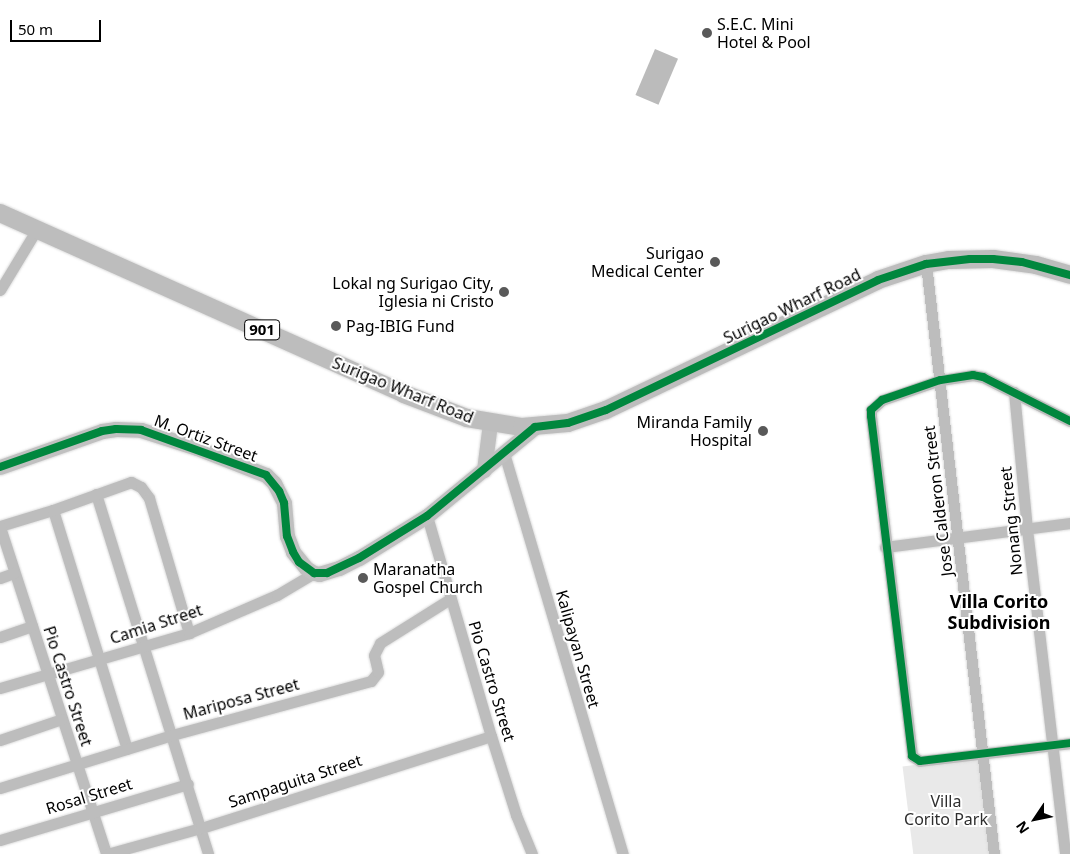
<!DOCTYPE html>
<html>
<head>
<meta charset="utf-8">
<style>
  body { margin:0 }
  #map { position:relative; width:1070px; height:854px; overflow:hidden; background:#fff; font-family:"Noto Sans",sans-serif }
  div>[style] { position:absolute }
  .green>* { inset:0; background:#e9e9e9; transform-origin:0 0 }
  .water>* { inset:0; background:#bbb; transform-origin:0 0 }
  .roads { filter:drop-shadow(0 0 1px #dbdbdb) drop-shadow(0 0 1px #dbdbdb) }
  .street>* { height:11px; margin:-5.5px; padding:0 5.5px; transform-origin:5.5px; border-radius:5.5px; background:#bdbdbd }
  .secondary>* { height:15px; margin:-7.5px; padding:0 7.5px; transform-origin:7.5px; border-radius:7.5px; background:#c0c0c0 }
  .primary>* { height:18px; margin:-9px; padding:0 9px; transform-origin:9px; border-radius:9px; background:#bdbdbd }
  .cycleway>* { height:8px; margin:-4px; padding:0 4px; transform-origin:4px; border-radius:4px; background:#00873e }
  .dots>* { width:14px; height:14px; translate:-50% -50%; box-sizing:border-box; border:2px solid #fff; border-radius:50% }
  span { translate:-50% -50%; white-space:nowrap; text-align:center; line-height:1.15; -webkit-text-stroke:4px #fff; paint-order:stroke }
  .shield-label span { padding:1px 4px; background:#fff; border:1px solid; border-radius:4px; -webkit-text-stroke-width:0 }
  .shield-label { font-size:15px; color:#000; font-weight:700 }
  .poi-label { font-size:16px; color:#000 }
  .left { translate:0 -50%; text-align:left }
  .right { translate:-100% -50%; text-align:right }
  .street-label { font-size:16px; color:#000 }
  .park-label { font-size:16px; color:#2e2e2e }
  .neighbourhood-label { font-size:18px; color:#000; font-weight:700 }
  .north { position:absolute; left:1010px; top:794px; width:50px; height:50px; -webkit-text-stroke:4px #fff; paint-order:stroke; rotate:236deg; font-size:14px; font-weight:700; line-height:20px; text-align:center; color:#000 }
  .north::after { content:''; display:block; margin:auto; width:18px; height:22px; background:#000; clip-path:polygon(50% 0,100% 100%,50% 72%,0 100%) }
  .scale { position:absolute; left:10px; top:20px; width:91px; height:22px; box-sizing:border-box; border:2px solid #000; border-top:0; padding-left:6px; font-size:15px; line-height:18px; white-space:nowrap; color:#000; -webkit-text-stroke:4px #fff; paint-order:stroke }
</style>
</head>
<body>
<div id="map">
  <div class="green">
    <div style="left:979px;top:757px;width:98px;height:77px;rotate:83deg"></div>
  </div>
  <div class="water">
    <div style="left:655px;top:49px;width:25px;height:50px;rotate:23deg"></div>
  </div>
  <div class="roads">
    <div class="street">
      <div style="left:926px;top:264px;width:594px;rotate:83.43deg"></div>
      <div style="left:0;top:290px;width:71px;rotate:-58.8deg"></div>
      <div style="left:1014px;top:392px;width:138px;rotate:84.6deg"></div>
      <div style="left:1027px;top:529px;width:327px;rotate:83.3deg"></div>
      <div style="left:1070px;top:421px;width:97px;rotate:-153.2deg"></div>
      <div style="left:983px;top:377px;width:10px;rotate:-169deg"></div>
      <div style="left:973px;top:375px;width:33px;rotate:171deg"></div>
      <div style="left:940px;top:380px;width:61px;rotate:161deg"></div>
      <div style="left:882px;top:400px;width:15px;rotate:138deg"></div>
      <div style="left:871px;top:410px;width:6px;rotate:90deg"></div>
      <div style="left:871px;top:416px;width:342px;rotate:83.1deg"></div>
      <div style="left:912px;top:756px;width:9px;rotate:32deg"></div>
      <div style="left:920px;top:761px;width:151px;rotate:-6.8deg"></div>
      <div style="left:504px;top:453px;width:418px;rotate:73.5deg"></div>
      <div style="left:96px;top:494px;width:377px;rotate:72.7deg"></div>
      <div style="left:53px;top:510px;width:250px;rotate:72.8deg"></div>
      <div style="left:427px;top:516px;width:229px;rotate:73.8deg"></div>
      <div style="left:491px;top:736px;width:83px;rotate:72.4deg"></div>
      <div style="left:516px;top:815px;width:42px;rotate:67.7deg"></div>
      <div style="left:0;top:526px;width:55px;rotate:-16.8deg"></div>
      <div style="left:53px;top:510px;width:83px;rotate:-19.7deg"></div>
      <div style="left:131px;top:482px;width:11px;rotate:27deg"></div>
      <div style="left:141px;top:487px;width:14px;rotate:54deg"></div>
      <div style="left:149px;top:498px;width:141px;rotate:73.5deg"></div>
      <div style="left:0;top:527px;width:344px;rotate:72deg"></div>
      <div style="left:885px;top:547px;width:187px;rotate:-7.4deg"></div>
      <div style="left:0;top:578px;width:15px;rotate:-20deg"></div>
      <div style="left:0;top:637px;width:34px;rotate:-19deg"></div>
      <div style="left:0;top:688px;width:197px;rotate:-16.2deg"></div>
      <div style="left:189px;top:633px;width:96px;rotate:-23.4deg"></div>
      <div style="left:277px;top:595px;width:43px;rotate:-30.7deg"></div>
      <div style="left:0;top:740px;width:65px;rotate:-18.7deg"></div>
      <div style="left:0;top:788px;width:180px;rotate:-17.1deg"></div>
      <div style="left:172px;top:735px;width:206px;rotate:-15.2deg"></div>
      <div style="left:371px;top:681px;width:11px;rotate:-52deg"></div>
      <div style="left:378px;top:672px;width:17px;rotate:-103deg"></div>
      <div style="left:374px;top:655px;width:13px;rotate:-63deg"></div>
      <div style="left:380px;top:643px;width:83px;rotate:-32.2deg"></div>
      <div style="left:0;top:840px;width:196px;rotate:-16.6deg"></div>
      <div style="left:107px;top:854px;width:98px;rotate:-15.5deg"></div>
      <div style="left:201px;top:828px;width:304px;rotate:-17.6deg"></div>
    </div>
    <div class="secondary">
      <div style="left:0;top:467px;width:108px;rotate:-19.4deg"></div>
      <div style="left:102px;top:431px;width:14px;rotate:-8deg"></div>
      <div style="left:116px;top:429px;width:25px;rotate:2deg"></div>
      <div style="left:141px;top:430px;width:59px;rotate:17.8deg"></div>
      <div style="left:197px;top:448px;width:74px;rotate:21.4deg"></div>
      <div style="left:266px;top:475px;width:11px;rotate:45deg"></div>
      <div style="left:274px;top:483px;width:22px;rotate:63deg"></div>
      <div style="left:284px;top:503px;width:33px;rotate:85deg"></div>
      <div style="left:287px;top:536px;width:17px;rotate:69deg"></div>
      <div style="left:293px;top:552px;width:21px;rotate:51deg"></div>
      <div style="left:306px;top:568px;width:9px;rotate:32deg"></div>
      <div style="left:314px;top:573px;width:5px;rotate:11deg"></div>
      <div style="left:319px;top:574px;width:21px;rotate:-17deg"></div>
      <div style="left:339px;top:568px;width:22px;rotate:-27deg"></div>
      <div style="left:359px;top:558px;width:80px;rotate:-31.7deg"></div>
      <div style="left:427px;top:516px;width:140px;rotate:-39.5deg"></div>
      <div style="left:484px;top:470px;width:47px;rotate:-82.7deg"></div>
    </div>
    <div class="primary">
      <div style="left:0;top:213px;width:443px;rotate:24.1deg"></div>
      <div style="left:404px;top:394px;width:67px;rotate:20.9deg"></div>
      <div style="left:467px;top:418px;width:56px;rotate:9.3deg"></div>
      <div style="left:522px;top:427px;width:46px;rotate:-5deg"></div>
      <div style="left:568px;top:423px;width:40px;rotate:-18.9deg"></div>
      <div style="left:606px;top:410px;width:301px;rotate:-25.5deg"></div>
      <div style="left:878px;top:280px;width:51px;rotate:-18.4deg"></div>
      <div style="left:926px;top:264px;width:23px;rotate:-10deg"></div>
      <div style="left:949px;top:260px;width:44px;rotate:-1.3deg"></div>
      <div style="left:993px;top:259px;width:43px;rotate:7.9deg"></div>
      <div style="left:1036px;top:265px;width:35px;rotate:16deg"></div>
    </div>
  </div>
  <div class="cycleway">
    <div style="left:1070px;top:421px;width:97px;rotate:-153.2deg"></div>
    <div style="left:983px;top:377px;width:10px;rotate:-169deg"></div>
    <div style="left:973px;top:375px;width:33px;rotate:171deg"></div>
    <div style="left:940px;top:380px;width:61px;rotate:161deg"></div>
    <div style="left:882px;top:400px;width:15px;rotate:138deg"></div>
    <div style="left:871px;top:410px;width:6px;rotate:90deg"></div>
    <div style="left:871px;top:416px;width:342px;rotate:83.1deg"></div>
    <div style="left:912px;top:756px;width:9px;rotate:32deg"></div>
    <div style="left:920px;top:761px;width:151px;rotate:-6.8deg"></div>
    <div style="left:0;top:467px;width:108px;rotate:-19.4deg"></div>
    <div style="left:102px;top:431px;width:14px;rotate:-8deg"></div>
    <div style="left:116px;top:429px;width:25px;rotate:2deg"></div>
    <div style="left:141px;top:430px;width:133px;rotate:19.8deg"></div>
    <div style="left:266px;top:475px;width:21px;rotate:51deg"></div>
    <div style="left:279px;top:491px;width:13px;rotate:67deg"></div>
    <div style="left:284px;top:503px;width:33px;rotate:85deg"></div>
    <div style="left:287px;top:536px;width:17px;rotate:69deg"></div>
    <div style="left:293px;top:552px;width:12px;rotate:59deg"></div>
    <div style="left:299px;top:562px;width:19px;rotate:36deg"></div>
    <div style="left:314px;top:573px;width:13px"></div>
    <div style="left:327px;top:573px;width:35px;rotate:-25deg"></div>
    <div style="left:359px;top:558px;width:80px;rotate:-31.7deg"></div>
    <div style="left:427px;top:516px;width:140px;rotate:-39.5deg"></div>
    <div style="left:535px;top:427px;width:33px;rotate:-7deg"></div>
    <div style="left:568px;top:423px;width:40px;rotate:-18.9deg"></div>
    <div style="left:606px;top:410px;width:301px;rotate:-25.5deg"></div>
    <div style="left:878px;top:280px;width:51px;rotate:-18.4deg"></div>
    <div style="left:926px;top:264px;width:44px;rotate:-6.5deg"></div>
    <div style="left:970px;top:259px;width:23px"></div>
    <div style="left:993px;top:259px;width:29px;rotate:6deg"></div>
    <div style="left:1022px;top:262px;width:50px;rotate:15.2deg"></div>
  </div>
  <div class="dots">
    <div style="left:707px;top:33px;background:#595959"></div>
    <div style="left:715px;top:262px;background:#595959"></div>
    <div style="left:504px;top:292px;background:#595959"></div>
    <div style="left:336px;top:326px;background:#595959"></div>
    <div style="left:763px;top:431px;background:#595959"></div>
    <div style="left:363px;top:578px;background:#595959"></div>
  </div>
  <div class="shield-label">
    <span style="left:262px;top:330px">901</span>
  </div>
  <div class="poi-label">
    <span class="left" style="left:717px;top:33px">S.E.C. Mini<br>Hotel &amp; Pool</span>
    <span class="right" style="left:704px;top:262px">Surigao<br>Medical Center</span>
    <span class="right" style="left:494px;top:292px">Lokal ng Surigao City,<br>Iglesia ni Cristo</span>
    <span class="left" style="left:346px;top:326px">Pag-IBIG Fund</span>
    <span class="right" style="left:752px;top:431px">Miranda Family<br>Hospital</span>
    <span class="left" style="left:373px;top:578px">Maranatha<br>Gospel Church</span>
  </div>
  <div class="street-label">
    <span style="left:792px;top:306px;rotate:-26deg">Surigao Wharf Road</span>
    <span style="left:403px;top:390px;rotate:22deg">Surigao Wharf Road</span>
    <span style="left:206px;top:438px;rotate:20deg">M. Ortiz Street</span>
    <span style="left:938px;top:501px;rotate:-97deg">Jose Calderon Street</span>
    <span style="left:1011px;top:521px;rotate:-96deg">Nonang Street</span>
    <span style="left:156px;top:624px;rotate:-18deg">Camia Street</span>
    <span style="left:578px;top:649px;rotate:74deg">Kalipayan Street</span>
    <span style="left:492px;top:681px;rotate:73deg">Pio Castro Street</span>
    <span style="left:68px;top:686px;rotate:72deg">Pio Castro Street</span>
    <span style="left:241px;top:699px;rotate:-15deg">Mariposa Street</span>
    <span style="left:295px;top:781px;rotate:-18deg">Sampaguita Street</span>
    <span style="left:89px;top:796px;rotate:-17deg">Rosal Street</span>
  </div>
  <div class="park-label">
    <span style="left:946px;top:810px">Villa<br>Corito Park</span>
  </div>
  <div class="neighbourhood-label">
    <span style="left:999px;top:612px">Villa Corito<br>Subdivision</span>
  </div>
  <div class="north">N</div>
  <div class="scale">50 m</div>
</div>
</body>
</html>
